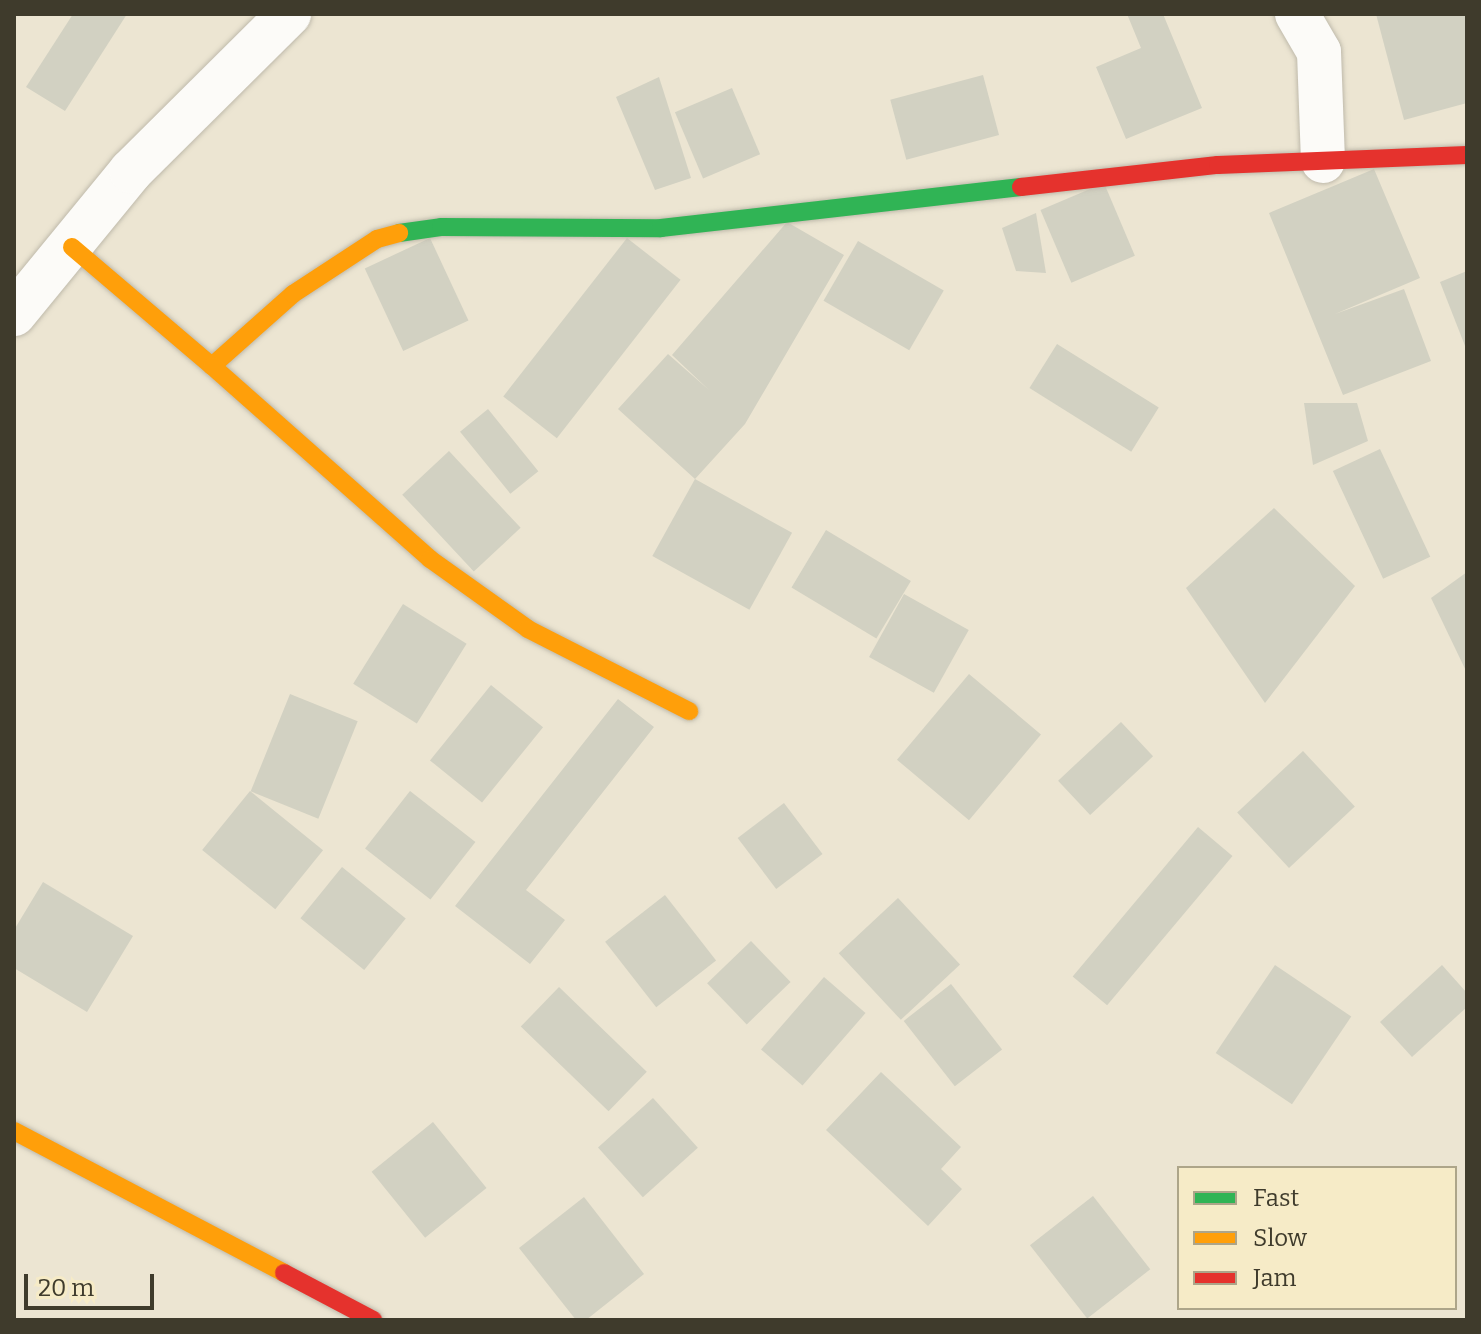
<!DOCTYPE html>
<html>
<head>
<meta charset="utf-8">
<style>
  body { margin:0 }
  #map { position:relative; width:1481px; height:1334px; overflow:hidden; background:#ece5d2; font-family:Bitter,serif }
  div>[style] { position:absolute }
  .building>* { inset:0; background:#d2d1c2; transform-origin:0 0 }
  .roads { filter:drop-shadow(0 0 2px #bfbaab) drop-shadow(0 0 2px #bfbaab) }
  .street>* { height:44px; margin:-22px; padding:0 22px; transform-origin:22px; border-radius:22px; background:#fcfbf8 }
  .fast>* { height:18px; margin:-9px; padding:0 9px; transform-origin:9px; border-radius:9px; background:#30b455 }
  .slow>* { height:18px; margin:-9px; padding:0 9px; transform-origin:9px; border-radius:9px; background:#ff9f0a }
  .jam>* { height:18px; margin:-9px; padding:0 9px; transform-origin:9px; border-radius:9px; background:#e5322d }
  span { translate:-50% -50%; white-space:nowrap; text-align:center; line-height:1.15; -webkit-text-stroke:6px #f6ebc7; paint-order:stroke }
  .frame { position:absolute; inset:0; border:16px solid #3f3b2c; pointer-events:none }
  .legend { position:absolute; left:1177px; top:1166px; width:280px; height:144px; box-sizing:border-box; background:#f6ebc7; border:2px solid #ada589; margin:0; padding:10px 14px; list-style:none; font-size:24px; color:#3f3b2c }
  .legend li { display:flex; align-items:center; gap:16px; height:40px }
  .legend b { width:40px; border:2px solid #ada589 }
  .scale { position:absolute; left:24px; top:1274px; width:130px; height:36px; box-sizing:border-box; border:4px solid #3f3b2c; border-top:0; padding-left:10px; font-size:24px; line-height:28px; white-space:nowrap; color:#3f3b2c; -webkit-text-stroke:6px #f6ebc7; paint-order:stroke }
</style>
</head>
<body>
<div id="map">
  <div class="building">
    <div style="clip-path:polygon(73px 14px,127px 14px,65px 111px,26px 87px)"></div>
    <div style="clip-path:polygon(1127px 14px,1163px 14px,1202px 108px,1126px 139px,1096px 67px,1141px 48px)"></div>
    <div style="clip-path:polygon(1376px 14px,1467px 14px,1467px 103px,1404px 120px)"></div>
    <div style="left:983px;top:75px;width:62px;height:96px;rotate:75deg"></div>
    <div style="clip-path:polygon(659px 77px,691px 178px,655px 190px,616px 97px)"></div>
    <div style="left:732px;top:88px;width:72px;height:62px;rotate:67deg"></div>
    <div style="clip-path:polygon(1374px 169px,1420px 278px,1335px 314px,1404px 289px,1431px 361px,1343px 395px,1269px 213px)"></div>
    <div style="left:1104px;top:183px;width:79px;height:69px;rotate:67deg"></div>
    <div style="clip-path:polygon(1036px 213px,1046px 273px,1016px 271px,1002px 228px)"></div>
    <div style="clip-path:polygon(787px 222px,844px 255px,745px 424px,695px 479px,618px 409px,668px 354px,709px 390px,672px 355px)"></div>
    <div style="left:430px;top:238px;width:91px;height:72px;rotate:65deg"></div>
    <div style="left:627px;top:238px;width:68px;height:201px;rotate:38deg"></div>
    <div style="left:858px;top:241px;width:99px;height:69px;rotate:30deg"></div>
    <div style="clip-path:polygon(1467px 271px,1467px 351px,1440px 282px)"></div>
    <div style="left:1057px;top:344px;width:120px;height:52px;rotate:32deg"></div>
    <div style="clip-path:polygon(1304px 403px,1357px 403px,1368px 441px,1313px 465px)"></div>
    <div style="left:488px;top:409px;width:80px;height:36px;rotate:51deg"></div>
    <div style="left:1380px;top:449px;width:119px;height:52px;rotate:65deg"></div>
    <div style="left:449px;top:451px;width:105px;height:64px;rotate:47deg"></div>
    <div style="left:695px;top:479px;width:111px;height:88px;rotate:29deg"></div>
    <div style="clip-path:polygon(1274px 508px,1355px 586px,1265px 703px,1186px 588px)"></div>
    <div style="left:826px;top:530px;width:99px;height:67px;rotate:31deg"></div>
    <div style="clip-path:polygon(1467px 572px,1467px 673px,1431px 598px)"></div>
    <div style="left:904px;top:594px;width:74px;height:72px;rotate:29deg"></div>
    <div style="left:403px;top:604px;width:75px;height:94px;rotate:32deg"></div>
    <div style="left:969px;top:674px;width:94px;height:112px;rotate:40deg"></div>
    <div style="left:491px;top:685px;width:67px;height:97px;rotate:39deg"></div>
    <div style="left:290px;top:694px;width:73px;height:105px;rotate:22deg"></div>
    <div style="clip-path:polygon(618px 699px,654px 727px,526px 890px,565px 920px,530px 964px,455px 906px)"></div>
    <div style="left:1121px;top:722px;width:47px;height:86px;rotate:47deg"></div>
    <div style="left:1303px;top:751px;width:76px;height:90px;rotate:47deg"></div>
    <div style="left:250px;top:791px;width:94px;height:76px;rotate:39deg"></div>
    <div style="left:410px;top:791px;width:83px;height:73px;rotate:38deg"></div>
    <div style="left:784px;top:803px;width:64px;height:58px;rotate:53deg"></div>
    <div style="left:1198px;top:827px;width:45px;height:195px;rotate:40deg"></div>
    <div style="left:342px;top:867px;width:82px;height:66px;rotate:39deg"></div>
    <div style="clip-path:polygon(43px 882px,133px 936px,87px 1012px,14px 968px,14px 930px)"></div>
    <div style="left:665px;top:895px;width:83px;height:76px;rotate:52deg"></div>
    <div style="left:898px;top:898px;width:91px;height:81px;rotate:47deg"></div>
    <div style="left:751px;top:941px;width:57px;height:61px;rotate:46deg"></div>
    <div style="left:1275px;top:965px;width:92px;height:106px;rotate:34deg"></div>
    <div style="clip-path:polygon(1442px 965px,1467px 993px,1467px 1007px,1412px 1057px,1380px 1022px)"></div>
    <div style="left:824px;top:977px;width:55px;height:96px;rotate:41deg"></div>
    <div style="left:951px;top:984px;width:83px;height:60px;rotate:52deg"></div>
    <div style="left:559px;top:987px;width:122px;height:55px;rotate:44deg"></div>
    <div style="clip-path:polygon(881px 1072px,961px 1147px,941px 1169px,962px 1189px,928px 1226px,826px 1130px)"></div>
    <div style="left:653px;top:1098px;width:67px;height:74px;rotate:48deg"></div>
    <div style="left:433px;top:1122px;width:85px;height:79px;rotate:51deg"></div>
    <div style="left:1093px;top:1196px;width:93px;height:80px;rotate:52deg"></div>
    <div style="clip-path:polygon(584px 1197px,644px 1274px,586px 1320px,576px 1320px,519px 1248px)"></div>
  </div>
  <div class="roads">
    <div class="street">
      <div style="left:1297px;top:14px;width:44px;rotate:59.9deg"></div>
      <div style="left:1319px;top:52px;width:109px;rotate:87.9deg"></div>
      <div style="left:14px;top:314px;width:185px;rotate:-50.7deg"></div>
      <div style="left:131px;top:171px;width:223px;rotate:-44.8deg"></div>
    </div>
    <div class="fast">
      <div style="left:399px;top:233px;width:42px;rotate:-8.1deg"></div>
      <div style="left:441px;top:227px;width:220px;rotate:0.3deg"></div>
      <div style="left:661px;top:228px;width:362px;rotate:-6.5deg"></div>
    </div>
    <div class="slow">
      <div style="left:72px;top:247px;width:184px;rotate:40.4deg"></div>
      <div style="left:212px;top:366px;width:108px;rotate:-41.6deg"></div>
      <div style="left:293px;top:294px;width:100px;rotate:-33.2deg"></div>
      <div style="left:377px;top:239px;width:23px;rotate:-15deg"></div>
      <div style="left:212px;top:366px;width:291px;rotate:41.5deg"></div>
      <div style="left:430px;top:559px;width:120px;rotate:35.5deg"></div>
      <div style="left:528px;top:629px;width:181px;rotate:27deg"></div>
      <div style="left:14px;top:1131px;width:305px;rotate:27.7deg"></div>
    </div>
    <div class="jam">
      <div style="left:1021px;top:187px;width:198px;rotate:-6.4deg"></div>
      <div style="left:1218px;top:165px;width:249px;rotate:-2.3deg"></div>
      <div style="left:284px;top:1273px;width:101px;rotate:27.8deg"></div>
    </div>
  </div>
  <div class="frame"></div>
  <ul class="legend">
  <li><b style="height:10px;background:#30b455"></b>Fast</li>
  <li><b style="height:10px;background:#ff9f0a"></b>Slow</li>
  <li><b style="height:10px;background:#e5322d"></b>Jam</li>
  </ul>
  <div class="scale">20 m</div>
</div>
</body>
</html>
